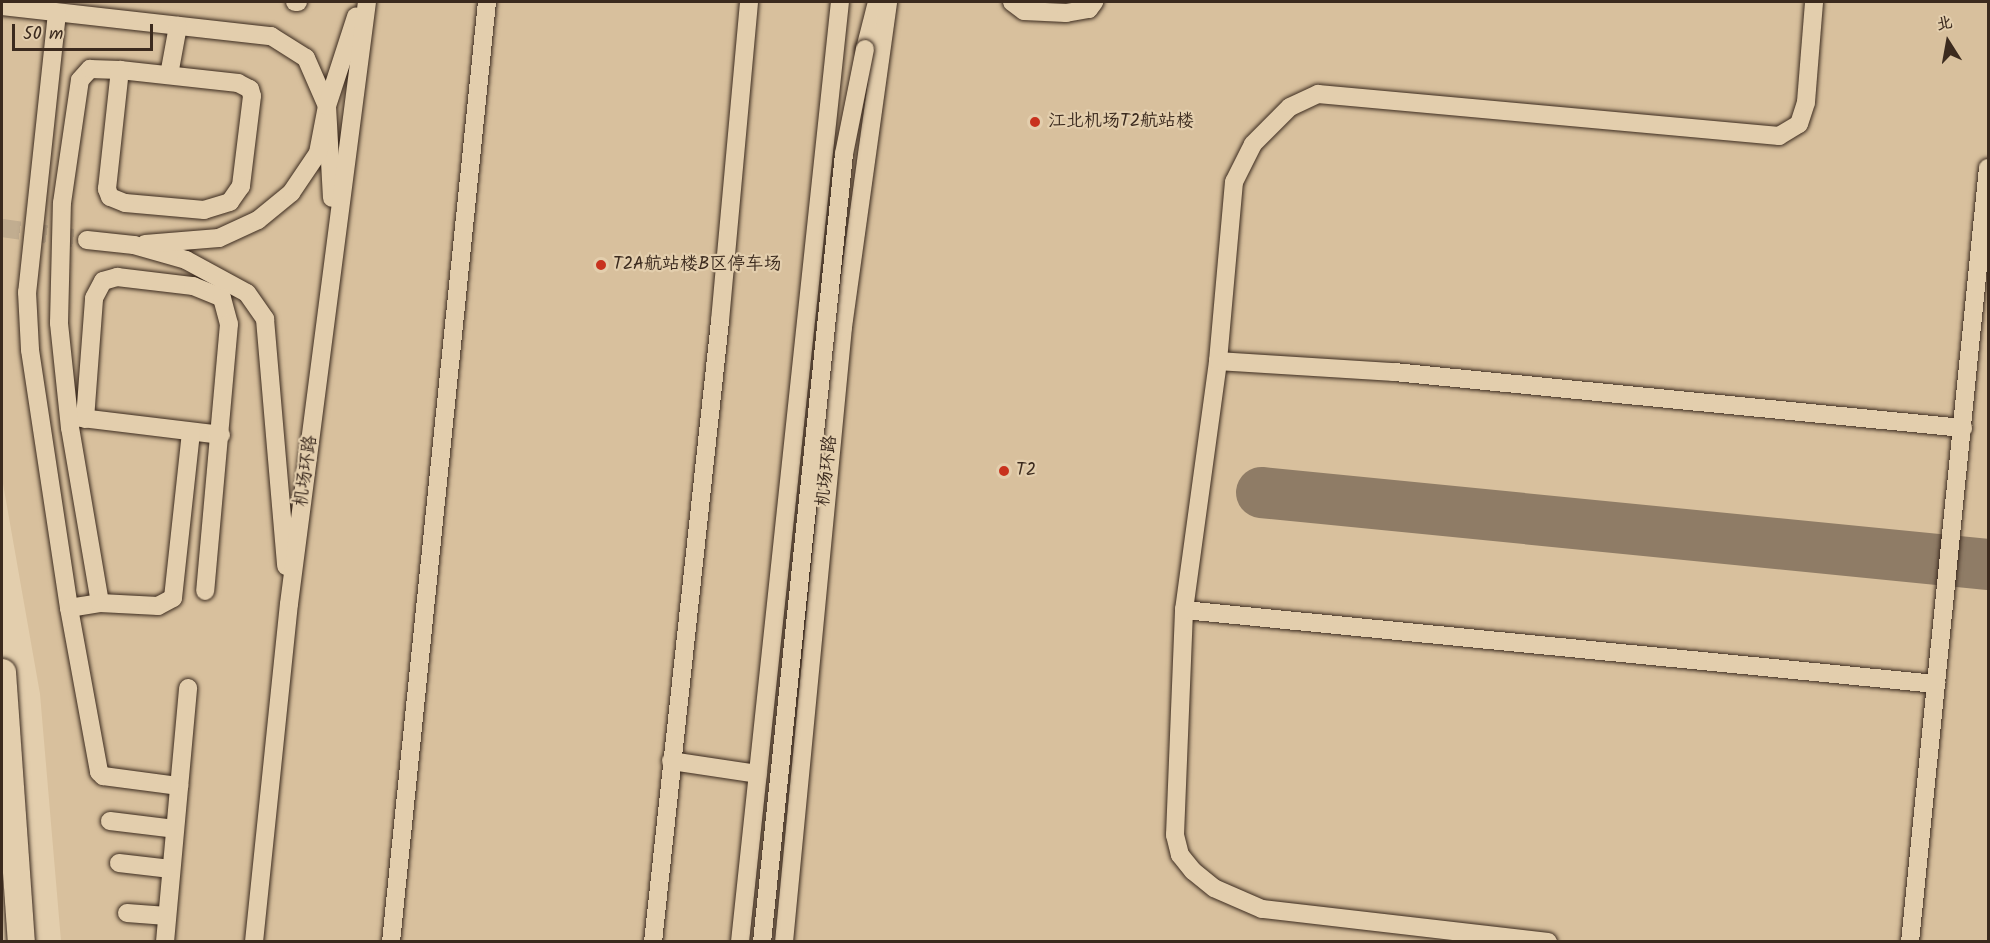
<!DOCTYPE html>
<html>
<head>
<meta charset="utf-8">
<style>
  body { margin:0 }
  #map { position:relative; width:1990px; height:943px; overflow:hidden; background:#e3cead; font-family:Kalam,"LXGW WenKai TC",sans-serif }
  div>[style] { position:absolute }
  .built>* { inset:0; background:#d8c09d }
  .taxiway>* { height:51px; margin:-25.5px; padding:0 25.5px; transform-origin:25.5px; border-radius:25.5px; background:#8f7c66 }
  .minor-tunnel>* { height:18px; margin-top:-9px; transform-origin:0; background:repeating-linear-gradient(90deg,#c1ad90 0 18px,transparent 0 27px) }
  .roads { filter:drop-shadow(0 0 2px #3b2a1e) drop-shadow(0 0 2px #3b2a1e) }
  .minor>* { height:18px; margin:-9px; padding:0 9px; transform-origin:9px; border-radius:9px; background:#e3cead }
  .highway>* { height:27px; margin:-13.5px; padding:0 13.5px; transform-origin:13.5px; border-radius:13.5px; background:#e3cead }
  .bridges { filter:drop-shadow(0 0 2px #3b2a1e) drop-shadow(0 0 2px #3b2a1e) }
  .minor-bridge>* { height:18px; margin:-9px; padding:0 9px; transform-origin:9px; border-radius:9px; background:#e3cead }
  .dots>* { width:16px; height:16px; translate:-50% -50%; box-sizing:border-box; border:3px solid #e3cead; border-radius:50% }
  span { translate:-50% -50%; white-space:nowrap; text-align:center; line-height:1.15; -webkit-text-stroke:4.5px #e3cead; paint-order:stroke }
  .poi-label { font-size:18px; color:#3b2a1e }
  .left { translate:0 -50%; text-align:left }
  .street-label { font-size:18px; color:#3b2a1e }
  .frame { position:absolute; inset:0; border:3px solid #3b2a1e; pointer-events:none }
  .north { position:absolute; left:1918px; top:12px; width:60px; height:60px; -webkit-text-stroke:4px #e3cead; paint-order:stroke; rotate:349deg; font-size:16px; font-weight:700; line-height:24px; text-align:center; color:#3b2a1e }
  .north::after { content:''; display:block; margin:auto; width:21px; height:27px; background:#3b2a1e; clip-path:polygon(50% 0,100% 100%,50% 72%,0 100%) }
  .scale { position:absolute; left:12px; top:24px; width:141px; height:27px; box-sizing:border-box; border:3px solid #3b2a1e; border-top:0; padding-left:8px; font-size:18px; line-height:21px; white-space:nowrap; color:#3b2a1e; -webkit-text-stroke:4px #e3cead; paint-order:stroke }
</style>
</head>
<body>
<div id="map">
  <div class="built">
    <div style="clip-path:polygon(2px 2px,1988px 2px,1988px 941px,61px 941px,40px 694px,2px 478px)"></div>
  </div>
  <div class="taxiway">
    <div style="left:1261px;top:492px;width:731px;rotate:5.66deg"></div>
  </div>
  <div class="minor-tunnel">
    <div style="left:2px;top:228px;width:86px;rotate:8deg"></div>
  </div>
  <div class="roads">
    <div class="minor">
      <div style="left:295px;top:2px;width:3px"></div>
      <div style="left:1012px;top:2px;width:15px;rotate:37deg"></div>
      <div style="left:1024px;top:11px;width:42px;rotate:2.7deg"></div>
      <div style="left:1066px;top:13px;width:23px;rotate:-10deg"></div>
      <div style="left:1089px;top:9px;width:9px;rotate:-54deg"></div>
      <div style="left:2px;top:6px;width:271px;rotate:6.4deg"></div>
      <div style="left:271px;top:36px;width:41px;rotate:32.2deg"></div>
      <div style="left:306px;top:58px;width:52px;rotate:66.4deg"></div>
      <div style="left:327px;top:106px;width:92px;rotate:86.9deg"></div>
      <div style="left:57px;top:13px;width:281px;rotate:96.1deg"></div>
      <div style="left:27px;top:292px;width:58px;rotate:87deg"></div>
      <div style="left:30px;top:350px;width:261px;rotate:81.4deg"></div>
      <div style="left:69px;top:608px;width:167px;rotate:79.6deg"></div>
      <div style="left:99px;top:772px;width:6px;rotate:45deg"></div>
      <div style="left:103px;top:776px;width:77px;rotate:7.5deg"></div>
      <div style="left:865px;top:49px;width:49px;rotate:-75.7deg"></div>
      <div style="left:169px;top:75px;width:50px;rotate:-79.6deg"></div>
      <div style="left:87px;top:240px;width:47px;rotate:6.1deg"></div>
      <div style="left:134px;top:245px;width:54px;rotate:16.1deg"></div>
      <div style="left:186px;top:260px;width:69px;rotate:28.4deg"></div>
      <div style="left:247px;top:293px;width:32px;rotate:55deg"></div>
      <div style="left:265px;top:319px;width:248px;rotate:85.1deg"></div>
      <div style="left:145px;top:244px;width:74px;rotate:-4.6deg"></div>
      <div style="left:219px;top:238px;width:43px;rotate:-24.8deg"></div>
      <div style="left:258px;top:220px;width:43px;rotate:-39.3deg"></div>
      <div style="left:291px;top:193px;width:48px;rotate:-56deg"></div>
      <div style="left:318px;top:153px;width:48px;rotate:-79.2deg"></div>
      <div style="left:327px;top:106px;width:94px;rotate:-72deg"></div>
      <div style="left:1218px;top:361px;width:176px;rotate:3.6deg"></div>
      <div style="left:1394px;top:372px;width:572px;rotate:5.62deg"></div>
      <div style="left:73px;top:417px;width:149px;rotate:6.9deg"></div>
      <div style="left:85px;top:419px;width:121px;rotate:-85.7deg"></div>
      <div style="left:94px;top:298px;width:19px;rotate:-62deg"></div>
      <div style="left:103px;top:281px;width:15px;rotate:-16deg"></div>
      <div style="left:117px;top:277px;width:77px;rotate:6.8deg"></div>
      <div style="left:193px;top:286px;width:31px;rotate:22deg"></div>
      <div style="left:222px;top:298px;width:27px;rotate:75deg"></div>
      <div style="left:229px;top:324px;width:268px;rotate:95.1deg"></div>
      <div style="left:100px;top:603px;width:178px;rotate:-99.7deg"></div>
      <div style="left:70px;top:428px;width:106px;rotate:-96deg"></div>
      <div style="left:59px;top:323px;width:120px;rotate:-88.6deg"></div>
      <div style="left:62px;top:203px;width:124px;rotate:-81.7deg"></div>
      <div style="left:80px;top:80px;width:15px;rotate:-48deg"></div>
      <div style="left:90px;top:69px;width:30px;rotate:2deg"></div>
      <div style="left:120px;top:70px;width:119px;rotate:6.3deg"></div>
      <div style="left:238px;top:83px;width:13px;rotate:27deg"></div>
      <div style="left:250px;top:89px;width:7px;rotate:74deg"></div>
      <div style="left:252px;top:96px;width:91px;rotate:97deg"></div>
      <div style="left:241px;top:186px;width:19px;rotate:125deg"></div>
      <div style="left:230px;top:202px;width:27px;rotate:163deg"></div>
      <div style="left:204px;top:210px;width:79px;rotate:-174.9deg"></div>
      <div style="left:125px;top:203px;width:16px;rotate:-158deg"></div>
      <div style="left:110px;top:197px;width:9px;rotate:-111deg"></div>
      <div style="left:107px;top:189px;width:120px;rotate:-83.8deg"></div>
      <div style="left:69px;top:608px;width:31px;rotate:-9deg"></div>
      <div style="left:100px;top:603px;width:58px;rotate:3deg"></div>
      <div style="left:158px;top:606px;width:17px;rotate:-28deg"></div>
      <div style="left:173px;top:598px;width:167px;rotate:-83.8deg"></div>
      <div style="left:1184px;top:610px;width:756px;rotate:5.62deg"></div>
      <div style="left:671px;top:761px;width:88px;rotate:8.5deg"></div>
      <div style="left:110px;top:821px;width:65px;rotate:7deg"></div>
      <div style="left:119px;top:863px;width:52px;rotate:6.6deg"></div>
      <div style="left:127px;top:913px;width:40px;rotate:4.3deg"></div>
      <div style="left:165px;top:942px;width:255px;rotate:-84.8deg"></div>
      <div style="left:254px;top:942px;width:340px;rotate:-84.1deg"></div>
      <div style="left:289px;top:604px;width:607px;rotate:-82.62deg"></div>
      <div style="left:391px;top:942px;width:945px;rotate:-84.17deg"></div>
      <div style="left:653px;top:942px;width:625px;rotate:-83.84deg"></div>
      <div style="left:720px;top:321px;width:320px;rotate:-84.8deg"></div>
      <div style="left:740px;top:942px;width:945px;rotate:-83.93deg"></div>
      <div style="left:784px;top:942px;width:618px;rotate:-84.52deg"></div>
      <div style="left:843px;top:327px;width:328px;rotate:-82.1deg"></div>
      <div style="left:1548px;top:942px;width:288px;rotate:-173.4deg"></div>
      <div style="left:1262px;top:909px;width:52px;rotate:-156.4deg"></div>
      <div style="left:1214px;top:888px;width:27px;rotate:-141deg"></div>
      <div style="left:1193px;top:871px;width:21px;rotate:-129deg"></div>
      <div style="left:1180px;top:855px;width:21px;rotate:-104deg"></div>
      <div style="left:1175px;top:835px;width:225px;rotate:-87.7deg"></div>
      <div style="left:1184px;top:610px;width:251px;rotate:-82.2deg"></div>
      <div style="left:1218px;top:361px;width:180px;rotate:-84.9deg"></div>
      <div style="left:1234px;top:182px;width:42px;rotate:-63.4deg"></div>
      <div style="left:1253px;top:144px;width:52px;rotate:-45deg"></div>
      <div style="left:1290px;top:107px;width:31px;rotate:-25deg"></div>
      <div style="left:1318px;top:94px;width:463px;rotate:5.2deg"></div>
      <div style="left:1779px;top:136px;width:23px;rotate:-31deg"></div>
      <div style="left:1799px;top:124px;width:23px;rotate:-72deg"></div>
      <div style="left:1806px;top:102px;width:100px;rotate:-85.4deg"></div>
      <div style="left:1910px;top:942px;width:778px;rotate:-84.25deg"></div>
    </div>
    <div class="highway">
      <div style="left:2px;top:672px;width:271px;rotate:86deg"></div>
    </div>
  </div>
  <div class="bridges">
    <div class="minor-bridge">
      <div style="left:762px;top:942px;width:792px;rotate:-84.06deg"></div>
      <div style="left:844px;top:154px;width:107px;rotate:-78.7deg"></div>
    </div>
  </div>
  <div class="dots">
    <div style="left:1035px;top:122px;background:#c8321e"></div>
    <div style="left:601px;top:265px;background:#c8321e"></div>
    <div style="left:1004px;top:471px;background:#c8321e"></div>
  </div>
  <div class="poi-label">
    <span class="left" style="left:1048px;top:122px">江北机场T2航站楼</span>
    <span class="left" style="left:613px;top:265px">T2A航站楼B区停车场</span>
    <span class="left" style="left:1016px;top:471px">T2</span>
  </div>
  <div class="street-label">
    <span style="left:307px;top:471px;rotate:-82deg">机场环路</span>
    <span style="left:828px;top:471px;rotate:-84deg">机场环路</span>
  </div>
  <div class="frame"></div>
  <div class="north">北</div>
  <div class="scale">50 m</div>
</div>
</body>
</html>
